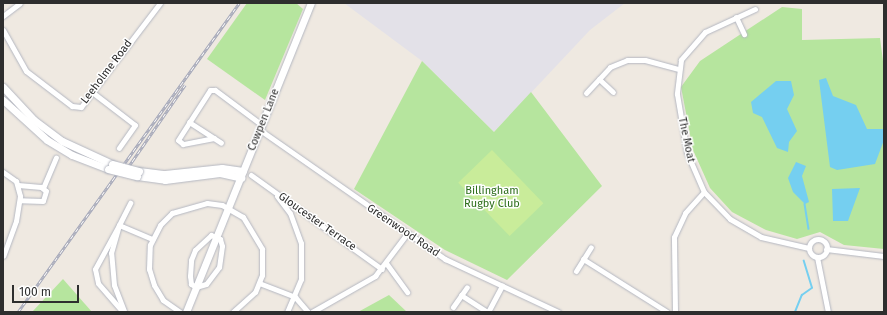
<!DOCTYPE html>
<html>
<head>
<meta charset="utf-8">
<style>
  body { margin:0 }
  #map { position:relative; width:887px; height:315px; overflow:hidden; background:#efe9e1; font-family:"Fira Sans",sans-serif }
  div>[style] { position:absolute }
  .industrial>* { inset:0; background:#e3e1e8 }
  .green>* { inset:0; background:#b6e59e }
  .pitch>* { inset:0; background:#c9ec9a; transform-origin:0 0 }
  .water>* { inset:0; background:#75cff0 }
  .stream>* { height:1.5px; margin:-0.75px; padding:0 0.75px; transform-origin:0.75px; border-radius:0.75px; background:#75cff0 }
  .roads { filter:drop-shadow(0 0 1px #b4b7c1) drop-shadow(0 0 1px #b4b7c1) }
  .minor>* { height:5px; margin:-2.5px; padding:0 2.5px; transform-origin:2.5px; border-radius:2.5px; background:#fff }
  .minor>.ring { margin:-2.5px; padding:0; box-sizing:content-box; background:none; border:5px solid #fff; border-radius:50% }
  .tertiary>* { height:7px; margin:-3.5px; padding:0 3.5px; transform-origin:3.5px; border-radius:3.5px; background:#fff }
  .rail>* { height:3px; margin-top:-1.5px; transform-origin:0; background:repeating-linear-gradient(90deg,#fff 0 4.5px,#a3a6b8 0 9px); box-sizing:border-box; border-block:1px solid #a3a6b8 }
  .bridges { filter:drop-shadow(0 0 1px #b4b7c1) drop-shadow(0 0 1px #b4b7c1) }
  .tertiary-bridge>* { height:7px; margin:-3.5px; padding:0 3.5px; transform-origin:3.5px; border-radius:3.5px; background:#fff }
  span { translate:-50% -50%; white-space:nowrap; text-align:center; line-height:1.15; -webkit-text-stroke:3px #fff; paint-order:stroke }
  .street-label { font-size:11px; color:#2e2e2e }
  .park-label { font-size:11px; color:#2c6e1b }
  .frame { position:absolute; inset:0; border:4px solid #2e2e2e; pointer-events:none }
  .scale { position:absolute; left:12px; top:285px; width:67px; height:18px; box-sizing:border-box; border:2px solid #2e2e2e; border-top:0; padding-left:5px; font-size:12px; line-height:14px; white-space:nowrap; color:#2e2e2e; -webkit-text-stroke:3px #fff; paint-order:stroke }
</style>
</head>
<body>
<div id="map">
  <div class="industrial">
    <div style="clip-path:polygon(344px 3px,625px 3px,590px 30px,494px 132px,422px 61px)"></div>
  </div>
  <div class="green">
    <div style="clip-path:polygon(247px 3px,296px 3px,303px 9px,265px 100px,207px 59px)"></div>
    <div style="clip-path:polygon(782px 7px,802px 9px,802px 40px,880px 38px,884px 69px,884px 249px,844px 245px,820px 232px,797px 239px,766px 230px,732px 212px,710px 188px,693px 150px,681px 87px,700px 61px)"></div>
    <div style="clip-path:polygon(422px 61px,494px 132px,531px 92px,602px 186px,507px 280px,445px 250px,354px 189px)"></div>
    <div style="clip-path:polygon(63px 279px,92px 312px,32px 312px)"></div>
    <div style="clip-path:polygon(389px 295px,407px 312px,358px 312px)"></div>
  </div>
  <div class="pitch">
    <div style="left:492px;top:150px;width:74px;height:47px;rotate:46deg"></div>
  </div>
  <div class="water">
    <div style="clip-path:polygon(826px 78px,833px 96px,856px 105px,867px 129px,884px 129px,884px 140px,875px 164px,837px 170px,830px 167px,819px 80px)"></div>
    <div style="clip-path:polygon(776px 81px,791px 81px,794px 95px,787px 109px,797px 131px,789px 142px,788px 152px,777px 148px,762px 117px,753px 113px,751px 102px)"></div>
    <div style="clip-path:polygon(796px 162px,806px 166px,802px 176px,809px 202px,805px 204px,793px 192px,788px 178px)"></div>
    <div style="clip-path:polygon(860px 188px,848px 221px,833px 221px,832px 189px)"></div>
  </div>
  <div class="stream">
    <div style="left:805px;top:204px;width:25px;rotate:81deg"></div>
    <div style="left:795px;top:312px;width:18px;rotate:-68deg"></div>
    <div style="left:802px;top:295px;width:12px;rotate:-35deg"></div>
    <div style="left:812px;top:288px;width:28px;rotate:-107deg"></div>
  </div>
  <div class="roads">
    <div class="minor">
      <div style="left:755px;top:9px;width:55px;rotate:155.3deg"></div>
      <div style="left:705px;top:32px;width:37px;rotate:131deg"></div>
      <div style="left:681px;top:60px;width:34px;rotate:97deg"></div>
      <div style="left:677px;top:94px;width:60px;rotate:80.4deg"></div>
      <div style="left:687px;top:153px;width:43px;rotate:66.4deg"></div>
      <div style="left:704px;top:192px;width:37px;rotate:46deg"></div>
      <div style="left:730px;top:219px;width:36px;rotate:30deg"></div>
      <div style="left:761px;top:237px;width:49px;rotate:12.9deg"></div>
      <div style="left:3px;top:16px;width:21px;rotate:-37deg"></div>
      <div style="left:736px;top:17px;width:19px;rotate:65deg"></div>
      <div style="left:3px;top:30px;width:47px;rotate:60.7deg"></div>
      <div style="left:26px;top:71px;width:58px;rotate:37.3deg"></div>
      <div style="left:72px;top:106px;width:9px;rotate:6deg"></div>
      <div style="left:81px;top:107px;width:131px;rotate:-52.8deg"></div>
      <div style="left:599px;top:79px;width:19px;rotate:43deg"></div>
      <div style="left:92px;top:92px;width:54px;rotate:37.5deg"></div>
      <div style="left:135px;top:125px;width:28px;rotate:125deg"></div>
      <div style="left:586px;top:93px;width:35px;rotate:-47deg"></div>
      <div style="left:610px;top:67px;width:18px;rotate:-22deg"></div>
      <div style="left:627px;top:60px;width:18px"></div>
      <div style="left:645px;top:60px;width:34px;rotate:15deg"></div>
      <div style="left:189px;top:122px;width:38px;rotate:33deg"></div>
      <div style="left:260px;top:130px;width:226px;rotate:34.9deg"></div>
      <div style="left:445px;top:259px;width:125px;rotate:25.1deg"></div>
      <div style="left:214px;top:138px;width:32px;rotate:169deg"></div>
      <div style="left:183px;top:144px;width:6px;rotate:-141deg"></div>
      <div style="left:178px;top:140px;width:59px;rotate:-57.4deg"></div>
      <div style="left:210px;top:90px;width:5px"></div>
      <div style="left:215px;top:90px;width:59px;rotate:36.7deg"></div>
      <div style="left:3px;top:172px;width:16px;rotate:35deg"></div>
      <div style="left:16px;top:181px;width:16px;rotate:75deg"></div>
      <div style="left:20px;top:196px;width:25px;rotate:99deg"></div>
      <div style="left:16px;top:221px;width:37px;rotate:110deg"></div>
      <div style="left:251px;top:175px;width:161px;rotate:35.7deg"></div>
      <div style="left:18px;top:185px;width:23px;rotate:5deg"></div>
      <div style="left:41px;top:187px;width:6px;rotate:39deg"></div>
      <div style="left:46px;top:191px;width:10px;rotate:107deg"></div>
      <div style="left:43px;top:201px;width:23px;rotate:-178deg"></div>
      <div style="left:43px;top:188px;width:33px;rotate:-67deg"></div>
      <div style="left:277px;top:196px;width:21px;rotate:53deg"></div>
      <div style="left:290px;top:213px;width:32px;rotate:70deg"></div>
      <div style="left:301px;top:243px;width:36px;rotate:90deg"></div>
      <div style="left:301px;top:279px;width:36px;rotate:113deg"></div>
      <div style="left:211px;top:235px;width:10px;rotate:24deg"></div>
      <div style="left:220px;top:239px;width:7px;rotate:74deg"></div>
      <div style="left:222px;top:246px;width:21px;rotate:98deg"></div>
      <div style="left:219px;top:267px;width:21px;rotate:127deg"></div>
      <div style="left:206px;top:284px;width:10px;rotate:163deg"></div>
      <div style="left:196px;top:287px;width:6px;rotate:-149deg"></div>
      <div style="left:191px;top:284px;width:8px;rotate:-97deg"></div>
      <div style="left:190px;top:276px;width:16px;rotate:-86deg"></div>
      <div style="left:191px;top:260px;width:11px;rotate:-68deg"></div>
      <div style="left:195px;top:250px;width:22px;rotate:-43deg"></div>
      <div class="ring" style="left:809px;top:239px;width:13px;height:13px"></div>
      <div style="left:826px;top:249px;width:58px;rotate:6.9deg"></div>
      <div style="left:817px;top:257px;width:56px;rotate:78.7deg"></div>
      <div style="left:583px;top:259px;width:99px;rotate:32.2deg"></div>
      <div style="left:386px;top:263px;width:36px;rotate:54deg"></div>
      <div style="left:576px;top:271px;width:28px;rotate:-58deg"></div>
      <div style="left:259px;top:283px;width:39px;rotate:21deg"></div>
      <div style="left:295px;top:297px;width:20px;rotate:49deg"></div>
      <div style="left:461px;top:295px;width:31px;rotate:33deg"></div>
      <div style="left:453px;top:307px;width:24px;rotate:-55deg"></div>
      <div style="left:124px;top:311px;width:28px;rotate:-111deg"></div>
      <div style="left:114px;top:285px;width:32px;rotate:-95deg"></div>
      <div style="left:111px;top:253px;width:29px;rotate:-74deg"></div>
      <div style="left:119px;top:225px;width:25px;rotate:-63deg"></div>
      <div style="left:123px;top:312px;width:38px;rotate:-131deg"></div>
      <div style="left:98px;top:283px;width:14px;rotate:-102deg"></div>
      <div style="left:95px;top:269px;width:50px;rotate:-61.4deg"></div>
      <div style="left:119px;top:225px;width:36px;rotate:23deg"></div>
      <div style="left:180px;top:312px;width:21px;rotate:-145deg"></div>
      <div style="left:163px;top:300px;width:17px;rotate:-121deg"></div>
      <div style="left:154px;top:285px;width:17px;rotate:-107deg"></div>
      <div style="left:149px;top:269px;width:24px;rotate:-88deg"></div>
      <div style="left:150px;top:245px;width:22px;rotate:-63deg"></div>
      <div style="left:160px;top:225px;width:17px;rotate:-45deg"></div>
      <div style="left:172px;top:213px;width:36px;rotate:-16deg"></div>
      <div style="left:207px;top:203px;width:15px;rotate:8deg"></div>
      <div style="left:222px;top:205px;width:24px;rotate:30deg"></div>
      <div style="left:243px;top:217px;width:37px;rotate:59deg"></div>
      <div style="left:262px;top:249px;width:26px;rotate:90deg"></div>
      <div style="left:262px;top:275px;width:18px;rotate:112deg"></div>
      <div style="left:255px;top:292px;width:30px;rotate:138deg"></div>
      <div style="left:312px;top:312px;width:73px;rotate:-29.7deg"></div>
      <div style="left:375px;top:276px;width:51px;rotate:-52.9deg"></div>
      <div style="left:488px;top:312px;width:30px;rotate:-62deg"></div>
      <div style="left:675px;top:312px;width:75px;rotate:-90.8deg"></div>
      <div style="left:674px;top:237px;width:26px;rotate:-65deg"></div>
      <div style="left:685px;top:213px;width:28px;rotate:-48deg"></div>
    </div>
    <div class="tertiary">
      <div style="left:3px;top:87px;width:45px;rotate:46.8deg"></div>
      <div style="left:34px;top:120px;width:35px;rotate:37deg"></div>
      <div style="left:62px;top:141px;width:55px;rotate:24.7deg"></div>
      <div style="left:3px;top:100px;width:59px;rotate:42.3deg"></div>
      <div style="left:47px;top:140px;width:29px;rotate:31deg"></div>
      <div style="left:72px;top:155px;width:39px;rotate:21deg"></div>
      <div style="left:139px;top:171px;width:26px;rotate:7deg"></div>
      <div style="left:165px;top:174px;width:57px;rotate:-6deg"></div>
      <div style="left:222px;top:168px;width:21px;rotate:8deg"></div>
      <div style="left:137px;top:176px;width:28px;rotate:8deg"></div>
      <div style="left:165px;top:180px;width:55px;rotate:-7.3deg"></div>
      <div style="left:220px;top:173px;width:22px;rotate:13deg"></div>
      <div style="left:186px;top:312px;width:333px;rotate:-68deg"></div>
    </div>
  </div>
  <div class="rail">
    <div style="left:122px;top:176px;width:111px;rotate:-55.3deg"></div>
    <div style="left:18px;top:312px;width:380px;rotate:-54.4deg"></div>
  </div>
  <div class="bridges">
    <div class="tertiary-bridge">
      <div style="left:112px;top:164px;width:28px;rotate:15deg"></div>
      <div style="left:108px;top:169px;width:30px;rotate:14deg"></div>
    </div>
  </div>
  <div class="street-label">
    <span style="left:107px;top:72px;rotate:-53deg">Leeholme Road</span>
    <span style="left:264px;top:120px;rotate:-68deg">Cowpen Lane</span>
    <span style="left:686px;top:140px;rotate:78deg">The Moat</span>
    <span style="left:317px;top:222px;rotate:35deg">Gloucester Terrace</span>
    <span style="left:403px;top:231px;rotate:34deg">Greenwood Road</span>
  </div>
  <div class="park-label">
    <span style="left:492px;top:198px">Billingham<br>Rugby Club</span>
  </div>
  <div class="frame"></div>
  <div class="scale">100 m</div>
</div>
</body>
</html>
